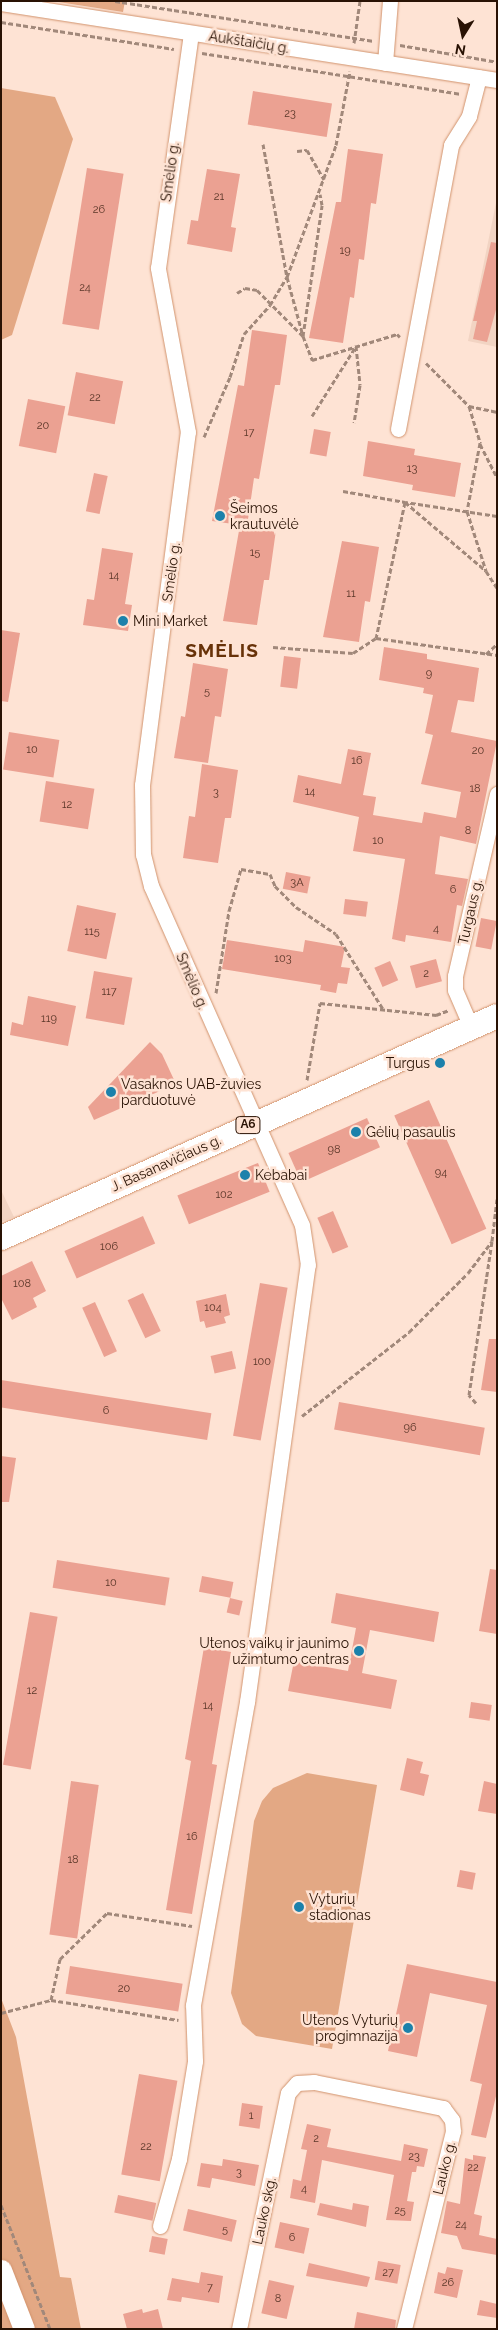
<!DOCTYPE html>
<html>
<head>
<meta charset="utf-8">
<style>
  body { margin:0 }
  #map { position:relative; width:498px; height:2330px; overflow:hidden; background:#fee3d4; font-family:Raleway,sans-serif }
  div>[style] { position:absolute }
  .built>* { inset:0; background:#f2d4c3 }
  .green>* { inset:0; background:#e3a884 }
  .building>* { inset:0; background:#eba192; transform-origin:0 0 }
  .path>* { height:3px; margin-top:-1.5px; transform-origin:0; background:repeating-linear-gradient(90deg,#a1887a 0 5px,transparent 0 7.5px) }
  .roads { filter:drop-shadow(0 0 1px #d1936d) drop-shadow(0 0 1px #d1936d) }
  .street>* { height:15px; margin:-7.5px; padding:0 7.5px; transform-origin:7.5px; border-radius:7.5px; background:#fff }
  .secondary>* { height:21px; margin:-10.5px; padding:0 10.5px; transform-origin:10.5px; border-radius:10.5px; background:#fff }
  .primary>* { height:24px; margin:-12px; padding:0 12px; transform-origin:12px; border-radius:12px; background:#fff }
  .dots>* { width:14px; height:14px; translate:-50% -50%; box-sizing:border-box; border:2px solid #fee3d4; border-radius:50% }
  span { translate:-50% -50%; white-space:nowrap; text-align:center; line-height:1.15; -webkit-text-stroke:5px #fee3d4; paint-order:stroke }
  .number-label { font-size:11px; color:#5a3628 }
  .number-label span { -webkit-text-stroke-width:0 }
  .shield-label span { padding:1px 4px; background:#fee3d4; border:1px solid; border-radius:4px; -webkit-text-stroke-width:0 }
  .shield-label { font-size:12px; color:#291204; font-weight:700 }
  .street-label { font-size:14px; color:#291204 }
  .poi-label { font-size:14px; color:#291204 }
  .left { translate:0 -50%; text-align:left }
  .right { translate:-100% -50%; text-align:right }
  .district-label { font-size:19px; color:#683208; font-weight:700; letter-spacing:1px }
  .frame { position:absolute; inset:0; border:2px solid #291204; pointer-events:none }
  .north { position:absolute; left:438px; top:10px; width:50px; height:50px; -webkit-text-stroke:4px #fee3d4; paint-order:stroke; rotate:190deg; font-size:14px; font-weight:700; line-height:20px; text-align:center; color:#291204 }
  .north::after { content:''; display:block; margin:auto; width:18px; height:22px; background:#291204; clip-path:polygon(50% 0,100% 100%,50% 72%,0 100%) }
</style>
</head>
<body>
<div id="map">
  <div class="built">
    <div style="clip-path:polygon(497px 198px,497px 347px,468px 341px)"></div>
    <div style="clip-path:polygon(1px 1190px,14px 1217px,1px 1222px)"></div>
  </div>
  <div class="green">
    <div style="clip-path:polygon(52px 1px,125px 1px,123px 12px)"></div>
    <div style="clip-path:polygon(1px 88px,55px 97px,73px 139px,12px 335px,1px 340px)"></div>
    <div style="clip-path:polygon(307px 1773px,377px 1785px,332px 2049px,256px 2036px,242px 2024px,231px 1993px,254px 1821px,262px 1801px,273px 1788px)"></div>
    <div style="clip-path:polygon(1px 1998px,16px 2037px,60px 2277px,71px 2278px,81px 2329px,1px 2329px)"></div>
  </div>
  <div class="building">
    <div style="left:253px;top:91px;width:80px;height:34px;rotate:9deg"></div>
    <div style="clip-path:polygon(348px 149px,383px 154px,376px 204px,371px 203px,364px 260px,359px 259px,354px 298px,350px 297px,343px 343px,309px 338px,336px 202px,341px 202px)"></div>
    <div style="left:87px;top:168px;width:37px;height:158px;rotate:9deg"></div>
    <div style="clip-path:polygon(207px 169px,240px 174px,231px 227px,236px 228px,232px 252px,187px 244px,191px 220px,198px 221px)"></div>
    <div style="clip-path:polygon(491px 242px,497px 243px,497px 306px,487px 342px,473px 339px,477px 321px,473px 321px)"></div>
    <div style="clip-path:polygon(252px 330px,287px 335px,280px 385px,275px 385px,259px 479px,254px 478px,247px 526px,241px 525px,276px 530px,269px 580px,264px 580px,257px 625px,223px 621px,240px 525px,212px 521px,238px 385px,244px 386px)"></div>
    <div style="left:76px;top:372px;width:48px;height:44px;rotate:11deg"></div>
    <div style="left:28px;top:399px;width:38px;height:48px;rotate:11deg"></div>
    <div style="left:314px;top:429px;width:17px;height:25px;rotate:10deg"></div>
    <div style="clip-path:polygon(368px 441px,415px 449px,414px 455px,461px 463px,455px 497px,412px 490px,413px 485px,363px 476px)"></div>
    <div style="left:94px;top:473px;width:14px;height:39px;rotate:12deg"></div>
    <div style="clip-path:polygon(342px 541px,379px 547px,370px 602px,365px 601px,359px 642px,323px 637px)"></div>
    <div style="clip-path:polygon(102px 548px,133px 553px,125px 604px,132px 605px,128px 631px,83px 625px,87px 599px,94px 600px)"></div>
    <div style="clip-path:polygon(1px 630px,20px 633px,8px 702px,1px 701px)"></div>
    <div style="clip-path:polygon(384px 647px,427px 654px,427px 659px,479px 668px,474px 702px,458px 700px,451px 732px,497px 741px,476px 844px,440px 836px,435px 874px,468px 879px,462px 906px,457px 905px,451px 942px,406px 935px,405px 942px,392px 939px,405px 859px,353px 851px,359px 817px,293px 802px,298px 775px,341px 784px,348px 749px,371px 753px,363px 795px,376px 797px,373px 815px,422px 823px,424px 812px,456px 818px,461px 792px,421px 784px,433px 735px,425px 733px,433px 695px,423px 693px,424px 688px,379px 680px)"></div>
    <div style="left:284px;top:656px;width:17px;height:31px;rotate:7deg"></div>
    <div style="clip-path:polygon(193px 663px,228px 669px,221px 717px,215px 716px,208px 763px,174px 758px,181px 716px,185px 717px)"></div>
    <div style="left:9px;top:732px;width:51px;height:38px;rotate:9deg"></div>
    <div style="clip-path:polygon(202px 764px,238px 770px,231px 818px,225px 818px,218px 863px,183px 858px,189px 816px,195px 817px)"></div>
    <div style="left:46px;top:781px;width:49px;height:41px;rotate:9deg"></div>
    <div style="left:286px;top:872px;width:25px;height:17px;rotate:11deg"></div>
    <div style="left:345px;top:899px;width:23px;height:15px;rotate:7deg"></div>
    <div style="left:77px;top:905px;width:40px;height:47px;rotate:12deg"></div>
    <div style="left:481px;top:918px;width:16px;height:29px;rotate:11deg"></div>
    <div style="clip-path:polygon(227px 940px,303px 952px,305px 940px,345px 947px,341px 967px,350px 968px,347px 984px,338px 983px,336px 993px,320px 990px,321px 985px,222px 969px)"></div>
    <div style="left:436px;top:959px;width:23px;height:27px;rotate:75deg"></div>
    <div style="left:390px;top:961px;width:21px;height:17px;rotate:67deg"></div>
    <div style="left:94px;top:971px;width:39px;height:48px;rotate:10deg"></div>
    <div style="clip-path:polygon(28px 996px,76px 1006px,68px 1046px,10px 1035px,12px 1022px,23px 1025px)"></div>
    <div style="clip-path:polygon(150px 1042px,162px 1054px,176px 1084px,94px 1120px,88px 1107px)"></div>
    <div style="left:429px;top:1100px;width:141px;height:38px;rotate:66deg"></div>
    <div style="left:367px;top:1118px;width:32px;height:86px;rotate:66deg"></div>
    <div style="left:258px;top:1163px;width:31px;height:87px;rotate:68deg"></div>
    <div style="left:333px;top:1211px;width:39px;height:17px;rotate:67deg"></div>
    <div style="left:143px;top:1216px;width:30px;height:86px;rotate:66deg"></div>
    <div style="clip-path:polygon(32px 1261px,46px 1291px,33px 1298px,37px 1307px,12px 1320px,1px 1298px,1px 1276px)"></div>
    <div style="left:260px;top:1283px;width:28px;height:155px;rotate:10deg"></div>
    <div style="left:143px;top:1293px;width:42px;height:17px;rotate:65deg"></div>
    <div style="clip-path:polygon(226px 1294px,230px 1315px,224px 1317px,226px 1323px,206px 1328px,204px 1321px,200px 1322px,196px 1301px)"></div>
    <div style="left:95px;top:1302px;width:54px;height:14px;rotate:66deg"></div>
    <div style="clip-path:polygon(489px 1339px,497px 1339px,497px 1392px,481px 1390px)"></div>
    <div style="left:232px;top:1351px;width:18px;height:22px;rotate:77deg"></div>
    <div style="left:1px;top:1380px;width:213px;height:27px;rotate:9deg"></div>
    <div style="left:339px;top:1402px;width:148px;height:28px;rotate:10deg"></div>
    <div style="clip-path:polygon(1px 1456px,16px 1458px,9px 1502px,1px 1502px)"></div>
    <div style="left:57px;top:1560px;width:114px;height:28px;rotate:9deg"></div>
    <div style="clip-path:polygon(490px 1569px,497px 1570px,497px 1634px,479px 1631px)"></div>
    <div style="left:202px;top:1576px;width:32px;height:16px;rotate:11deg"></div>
    <div style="clip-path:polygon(336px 1593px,439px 1612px,434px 1642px,370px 1630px,362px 1673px,397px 1680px,391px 1709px,288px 1691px,294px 1661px,348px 1671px,356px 1628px,331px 1623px)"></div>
    <div style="left:230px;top:1598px;width:13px;height:15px;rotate:13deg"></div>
    <div style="left:30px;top:1612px;width:28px;height:155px;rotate:10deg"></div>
    <div style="clip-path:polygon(204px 1647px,231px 1652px,212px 1764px,217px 1765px,192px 1914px,166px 1910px,191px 1761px,185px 1759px)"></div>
    <div style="left:471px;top:1702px;width:21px;height:16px;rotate:8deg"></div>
    <div style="clip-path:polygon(407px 1758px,423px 1762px,420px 1773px,429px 1775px,424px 1796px,400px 1790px)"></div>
    <div style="left:71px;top:1781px;width:28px;height:155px;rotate:8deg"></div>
    <div style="clip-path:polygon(484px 1781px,497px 1784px,497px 1814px,478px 1811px)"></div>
    <div style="left:460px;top:1870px;width:16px;height:17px;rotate:11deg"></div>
    <div style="clip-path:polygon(407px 1964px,497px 1982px,497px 2092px,486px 2138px,471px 2135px,482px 2084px,470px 2081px,487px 2005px,430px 1993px,417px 2057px,388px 2051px)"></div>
    <div style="left:70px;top:1966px;width:114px;height:28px;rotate:9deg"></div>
    <div style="left:139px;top:2074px;width:39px;height:102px;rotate:10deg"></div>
    <div style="left:242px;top:2103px;width:21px;height:23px;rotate:8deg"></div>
    <div style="clip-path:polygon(307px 2124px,331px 2129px,327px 2147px,401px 2161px,404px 2144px,428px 2149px,424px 2167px,417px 2166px,416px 2172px,412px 2172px,407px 2201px,414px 2202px,411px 2221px,386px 2220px,394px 2175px,322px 2160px,315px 2203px,290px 2198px,293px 2179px,301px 2181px,307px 2150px,301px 2149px)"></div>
    <div style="clip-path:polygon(473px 2155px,486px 2157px,474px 2214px,482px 2216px,479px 2235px,497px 2239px,497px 2255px,462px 2249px,457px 2236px,441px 2233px,447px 2201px,460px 2204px,465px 2158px,473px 2160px)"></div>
    <div style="clip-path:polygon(223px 2159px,259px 2165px,255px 2186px,212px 2178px,210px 2188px,197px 2186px,201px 2163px,222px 2166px)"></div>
    <div style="left:118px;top:2195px;width:39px;height:18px;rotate:12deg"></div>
    <div style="clip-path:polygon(320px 2203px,352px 2210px,353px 2203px,369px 2206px,366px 2227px,317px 2215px)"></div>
    <div style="left:188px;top:2209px;width:50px;height:22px;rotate:13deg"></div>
    <div style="left:280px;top:2222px;width:30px;height:26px;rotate:12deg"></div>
    <div style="left:152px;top:2236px;width:16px;height:16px;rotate:11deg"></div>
    <div style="left:378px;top:2261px;width:23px;height:19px;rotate:10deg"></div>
    <div style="clip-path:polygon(309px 2263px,370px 2277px,367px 2287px,306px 2276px)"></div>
    <div style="clip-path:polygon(447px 2267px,463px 2270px,457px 2298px,434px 2293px,438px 2272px,445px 2274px)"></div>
    <div style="clip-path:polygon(201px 2272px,223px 2276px,219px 2303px,182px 2297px,181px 2302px,167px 2300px,172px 2278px,199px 2283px)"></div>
    <div style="left:269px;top:2280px;width:26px;height:34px;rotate:13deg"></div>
    <div style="clip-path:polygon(480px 2300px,497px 2304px,497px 2318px,477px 2315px)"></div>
    <div style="clip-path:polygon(142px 2309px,143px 2313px,158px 2309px,163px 2329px,127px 2329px,123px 2314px)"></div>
    <div style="clip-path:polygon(357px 2312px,396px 2320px,395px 2329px,354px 2329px)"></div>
  </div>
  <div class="path">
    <div style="left:115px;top:1px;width:262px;rotate:8.8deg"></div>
    <div style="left:1px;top:22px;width:175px;rotate:8.9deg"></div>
    <div style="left:354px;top:43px;width:42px;rotate:-81.9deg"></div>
    <div style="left:400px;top:45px;width:98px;rotate:9.9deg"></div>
    <div style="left:202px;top:53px;width:261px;rotate:9deg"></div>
    <div style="left:263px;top:144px;width:135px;rotate:79.8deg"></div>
    <div style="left:287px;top:277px;width:61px;rotate:74.8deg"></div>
    <div style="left:303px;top:336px;width:132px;rotate:-81.7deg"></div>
    <div style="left:322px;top:205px;width:11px;rotate:-100deg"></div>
    <div style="left:297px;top:151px;width:10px;rotate:-6deg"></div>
    <div style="left:307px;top:150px;width:34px;rotate:60deg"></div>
    <div style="left:237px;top:293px;width:9px;rotate:-32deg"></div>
    <div style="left:245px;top:288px;width:12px;rotate:9deg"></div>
    <div style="left:257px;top:290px;width:65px;rotate:45deg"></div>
    <div style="left:303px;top:336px;width:26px;rotate:69deg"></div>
    <div style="left:312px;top:360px;width:89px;rotate:-17deg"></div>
    <div style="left:397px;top:334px;width:4px;rotate:45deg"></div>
    <div style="left:426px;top:363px;width:61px;rotate:45deg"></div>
    <div style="left:469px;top:406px;width:39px;rotate:73deg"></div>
    <div style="left:480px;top:443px;width:69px;rotate:100.8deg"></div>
    <div style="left:467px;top:511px;width:63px;rotate:72.4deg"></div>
    <div style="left:486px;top:571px;width:20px;rotate:57deg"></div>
    <div style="left:469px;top:406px;width:29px;rotate:12deg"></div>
    <div style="left:312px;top:416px;width:83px;rotate:-57.8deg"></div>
    <div style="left:356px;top:346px;width:39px;rotate:84deg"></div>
    <div style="left:360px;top:385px;width:38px;rotate:99deg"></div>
    <div style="left:204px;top:437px;width:65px;rotate:-66.6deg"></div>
    <div style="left:230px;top:377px;width:45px;rotate:-72deg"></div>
    <div style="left:244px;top:334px;width:39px;rotate:-48deg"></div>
    <div style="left:270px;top:305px;width:33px;rotate:-59deg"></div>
    <div style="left:287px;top:277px;width:141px;rotate:-69.6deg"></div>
    <div style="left:336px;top:145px;width:75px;rotate:-79.3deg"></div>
    <div style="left:480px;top:444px;width:37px;rotate:63deg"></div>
    <div style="left:343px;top:491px;width:63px;rotate:10.1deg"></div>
    <div style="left:405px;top:502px;width:106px;rotate:40.4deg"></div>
    <div style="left:497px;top:516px;width:93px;rotate:-171.3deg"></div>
    <div style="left:405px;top:502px;width:139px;rotate:102deg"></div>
    <div style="left:376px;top:638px;width:122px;rotate:8deg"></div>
    <div style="left:273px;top:647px;width:80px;rotate:4.3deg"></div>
    <div style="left:353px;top:653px;width:27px;rotate:-33deg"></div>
    <div style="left:486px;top:654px;width:15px;rotate:-42deg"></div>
    <div style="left:216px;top:993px;width:83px;rotate:-81deg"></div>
    <div style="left:229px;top:911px;width:44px;rotate:-74.1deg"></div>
    <div style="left:241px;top:869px;width:29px;rotate:10deg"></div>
    <div style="left:270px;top:874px;width:13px;rotate:67deg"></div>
    <div style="left:275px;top:886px;width:30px;rotate:45deg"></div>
    <div style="left:296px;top:907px;width:48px;rotate:34deg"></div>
    <div style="left:336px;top:934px;width:89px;rotate:57.9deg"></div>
    <div style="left:307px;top:1080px;width:78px;rotate:-80.4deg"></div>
    <div style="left:320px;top:1003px;width:117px;rotate:5.9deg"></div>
    <div style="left:436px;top:1015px;width:14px;rotate:-21deg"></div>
    <div style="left:476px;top:1403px;width:11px;rotate:-131deg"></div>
    <div style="left:469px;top:1395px;width:155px;rotate:-81.5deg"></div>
    <div style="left:302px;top:1416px;width:136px;rotate:-38.1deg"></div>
    <div style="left:409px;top:1332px;width:83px;rotate:-45deg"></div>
    <div style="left:468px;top:1273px;width:40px;rotate:-53deg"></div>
    <div style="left:492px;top:1241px;width:42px;rotate:-83.2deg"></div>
    <div style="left:51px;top:2000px;width:42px;rotate:-77.6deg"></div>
    <div style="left:60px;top:1959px;width:66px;rotate:-44.4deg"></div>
    <div style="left:107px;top:1913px;width:86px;rotate:8.7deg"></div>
    <div style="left:1px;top:2013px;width:52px;rotate:-14.6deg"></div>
    <div style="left:51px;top:2000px;width:129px;rotate:8.9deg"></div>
    <div style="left:1px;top:2205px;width:133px;rotate:68.4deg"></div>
  </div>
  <div class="roads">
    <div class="street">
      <div style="left:1px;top:3px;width:502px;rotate:8.82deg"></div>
      <div style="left:385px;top:63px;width:62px;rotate:-85.4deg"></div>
      <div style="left:398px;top:429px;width:289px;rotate:-79.4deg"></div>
      <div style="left:451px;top:145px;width:34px;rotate:-58deg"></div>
      <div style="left:469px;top:116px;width:40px;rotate:-75.6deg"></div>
      <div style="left:471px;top:1027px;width:40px;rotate:-113.4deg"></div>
      <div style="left:455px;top:990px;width:14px;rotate:-90deg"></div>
      <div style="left:455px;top:976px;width:187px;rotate:-77deg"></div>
      <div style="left:160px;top:2226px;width:70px;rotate:-74.2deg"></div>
      <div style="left:179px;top:2159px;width:99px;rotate:-80.7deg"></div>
      <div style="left:195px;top:2061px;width:56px;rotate:-92deg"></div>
      <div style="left:193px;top:2005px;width:308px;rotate:-79.9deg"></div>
      <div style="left:247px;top:1702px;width:441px;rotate:-82.1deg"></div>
      <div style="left:308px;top:1265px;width:40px;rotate:-98.5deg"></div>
      <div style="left:302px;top:1225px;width:371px;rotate:-114deg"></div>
      <div style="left:151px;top:886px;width:32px;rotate:-104deg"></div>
      <div style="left:143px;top:855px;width:70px;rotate:-90.8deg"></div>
      <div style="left:142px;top:785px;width:356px;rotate:-82.6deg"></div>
      <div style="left:188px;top:432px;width:167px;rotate:-100.4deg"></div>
      <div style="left:158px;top:268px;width:237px;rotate:-82deg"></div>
      <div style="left:239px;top:2329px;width:241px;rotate:-78.3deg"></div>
      <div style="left:288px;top:2093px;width:13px;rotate:-48deg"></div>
      <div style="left:297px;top:2083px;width:17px;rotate:-3deg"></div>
      <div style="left:314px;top:2082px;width:132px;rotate:11.4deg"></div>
      <div style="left:443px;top:2108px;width:15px;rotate:53deg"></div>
      <div style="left:452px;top:2120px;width:11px;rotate:85deg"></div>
      <div style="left:453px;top:2131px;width:204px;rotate:103.9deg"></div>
    </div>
    <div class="secondary">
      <div style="left:1px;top:2270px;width:63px;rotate:68.7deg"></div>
    </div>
    <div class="primary">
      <div style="left:1px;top:1238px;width:543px;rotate:-24.11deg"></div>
    </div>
  </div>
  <div class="dots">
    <div style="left:220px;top:516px;background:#1c81ab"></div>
    <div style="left:123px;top:621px;background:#1c81ab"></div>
    <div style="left:440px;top:1063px;background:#1c81ab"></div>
    <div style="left:111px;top:1092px;background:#1c81ab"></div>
    <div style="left:356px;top:1132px;background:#1c81ab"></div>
    <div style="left:245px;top:1175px;background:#1c81ab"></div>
    <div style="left:359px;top:1651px;background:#1c81ab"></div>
    <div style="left:299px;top:1907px;background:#1c81ab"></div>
    <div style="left:408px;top:2028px;background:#1c81ab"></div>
  </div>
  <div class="number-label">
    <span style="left:290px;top:114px">23</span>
    <span style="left:219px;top:197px">21</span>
    <span style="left:99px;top:210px">26</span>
    <span style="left:345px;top:251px">19</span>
    <span style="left:85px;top:288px">24</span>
    <span style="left:95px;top:398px">22</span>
    <span style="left:43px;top:426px">20</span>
    <span style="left:249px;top:433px">17</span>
    <span style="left:412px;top:469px">13</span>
    <span style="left:255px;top:553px">15</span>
    <span style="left:114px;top:576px">14</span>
    <span style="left:351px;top:594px">11</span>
    <span style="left:429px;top:674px">9</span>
    <span style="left:207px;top:692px">5</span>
    <span style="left:32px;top:750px">10</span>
    <span style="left:478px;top:751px">20</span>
    <span style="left:357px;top:761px">16</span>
    <span style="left:475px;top:789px">18</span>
    <span style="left:310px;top:792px">14</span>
    <span style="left:216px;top:793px">3</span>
    <span style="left:67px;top:805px">12</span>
    <span style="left:468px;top:831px">8</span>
    <span style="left:378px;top:841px">10</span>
    <span style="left:297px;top:883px">3A</span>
    <span style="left:453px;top:890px">6</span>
    <span style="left:436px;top:929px">4</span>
    <span style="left:92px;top:932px">115</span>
    <span style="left:283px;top:959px">103</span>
    <span style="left:426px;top:974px">2</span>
    <span style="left:109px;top:992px">117</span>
    <span style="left:49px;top:1019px">119</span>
    <span style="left:334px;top:1150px">98</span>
    <span style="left:441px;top:1173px">94</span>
    <span style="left:224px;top:1195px">102</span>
    <span style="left:109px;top:1247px">106</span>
    <span style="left:22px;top:1284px">108</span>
    <span style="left:213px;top:1308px">104</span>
    <span style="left:262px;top:1362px">100</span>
    <span style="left:106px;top:1411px">6</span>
    <span style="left:410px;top:1428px">96</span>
    <span style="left:111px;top:1583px">10</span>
    <span style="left:32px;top:1691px">12</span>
    <span style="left:208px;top:1706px">14</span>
    <span style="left:192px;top:1837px">16</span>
    <span style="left:73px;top:1860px">18</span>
    <span style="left:124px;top:1989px">20</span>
    <span style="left:251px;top:2116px">1</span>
    <span style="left:316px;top:2139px">2</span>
    <span style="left:146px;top:2147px">22</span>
    <span style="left:414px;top:2157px">23</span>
    <span style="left:473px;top:2168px">22</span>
    <span style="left:239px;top:2173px">3</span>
    <span style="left:304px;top:2189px">4</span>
    <span style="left:400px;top:2211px">25</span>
    <span style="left:461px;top:2225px">24</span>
    <span style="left:225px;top:2230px">5</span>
    <span style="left:292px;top:2238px">6</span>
    <span style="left:388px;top:2273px">27</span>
    <span style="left:448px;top:2283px">26</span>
    <span style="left:210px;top:2288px">7</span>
    <span style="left:278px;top:2299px">8</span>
  </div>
  <div class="shield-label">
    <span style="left:248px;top:1125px">A6</span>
  </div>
  <div class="street-label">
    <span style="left:249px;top:42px;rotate:9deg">Aukštaičių g.</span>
    <span style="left:170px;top:172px;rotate:-82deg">Smėlio g.</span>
    <span style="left:171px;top:572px;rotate:-82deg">Smėlio g.</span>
    <span style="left:470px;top:912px;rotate:-77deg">Turgaus g.</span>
    <span style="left:192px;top:981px;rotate:67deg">Smėlio g.</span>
    <span style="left:166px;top:1163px;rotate:-24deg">J. Basanavičiaus g.</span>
    <span style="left:444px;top:2168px;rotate:-76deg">Lauko g.</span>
    <span style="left:264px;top:2211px;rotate:-78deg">Lauko skg.</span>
  </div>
  <div class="poi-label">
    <span class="left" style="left:230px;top:516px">Šeimos<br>krautuvėlė</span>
    <span class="left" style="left:133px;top:621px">Mini Market</span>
    <span class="right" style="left:430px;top:1063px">Turgus</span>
    <span class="left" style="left:121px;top:1092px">Vasaknos UAB-žuvies<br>parduotuvė</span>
    <span class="left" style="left:366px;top:1132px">Gėlių pasaulis</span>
    <span class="left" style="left:255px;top:1175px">Kebabai</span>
    <span class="right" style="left:349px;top:1651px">Utenos vaikų ir jaunimo<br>užimtumo centras</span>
    <span class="left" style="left:309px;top:1907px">Vyturių<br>stadionas</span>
    <span class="right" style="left:398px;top:2028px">Utenos Vyturių<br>progimnazija</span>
  </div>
  <div class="district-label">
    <span style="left:222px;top:651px">SMĖLIS</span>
  </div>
  <div class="frame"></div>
  <div class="north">N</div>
</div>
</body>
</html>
